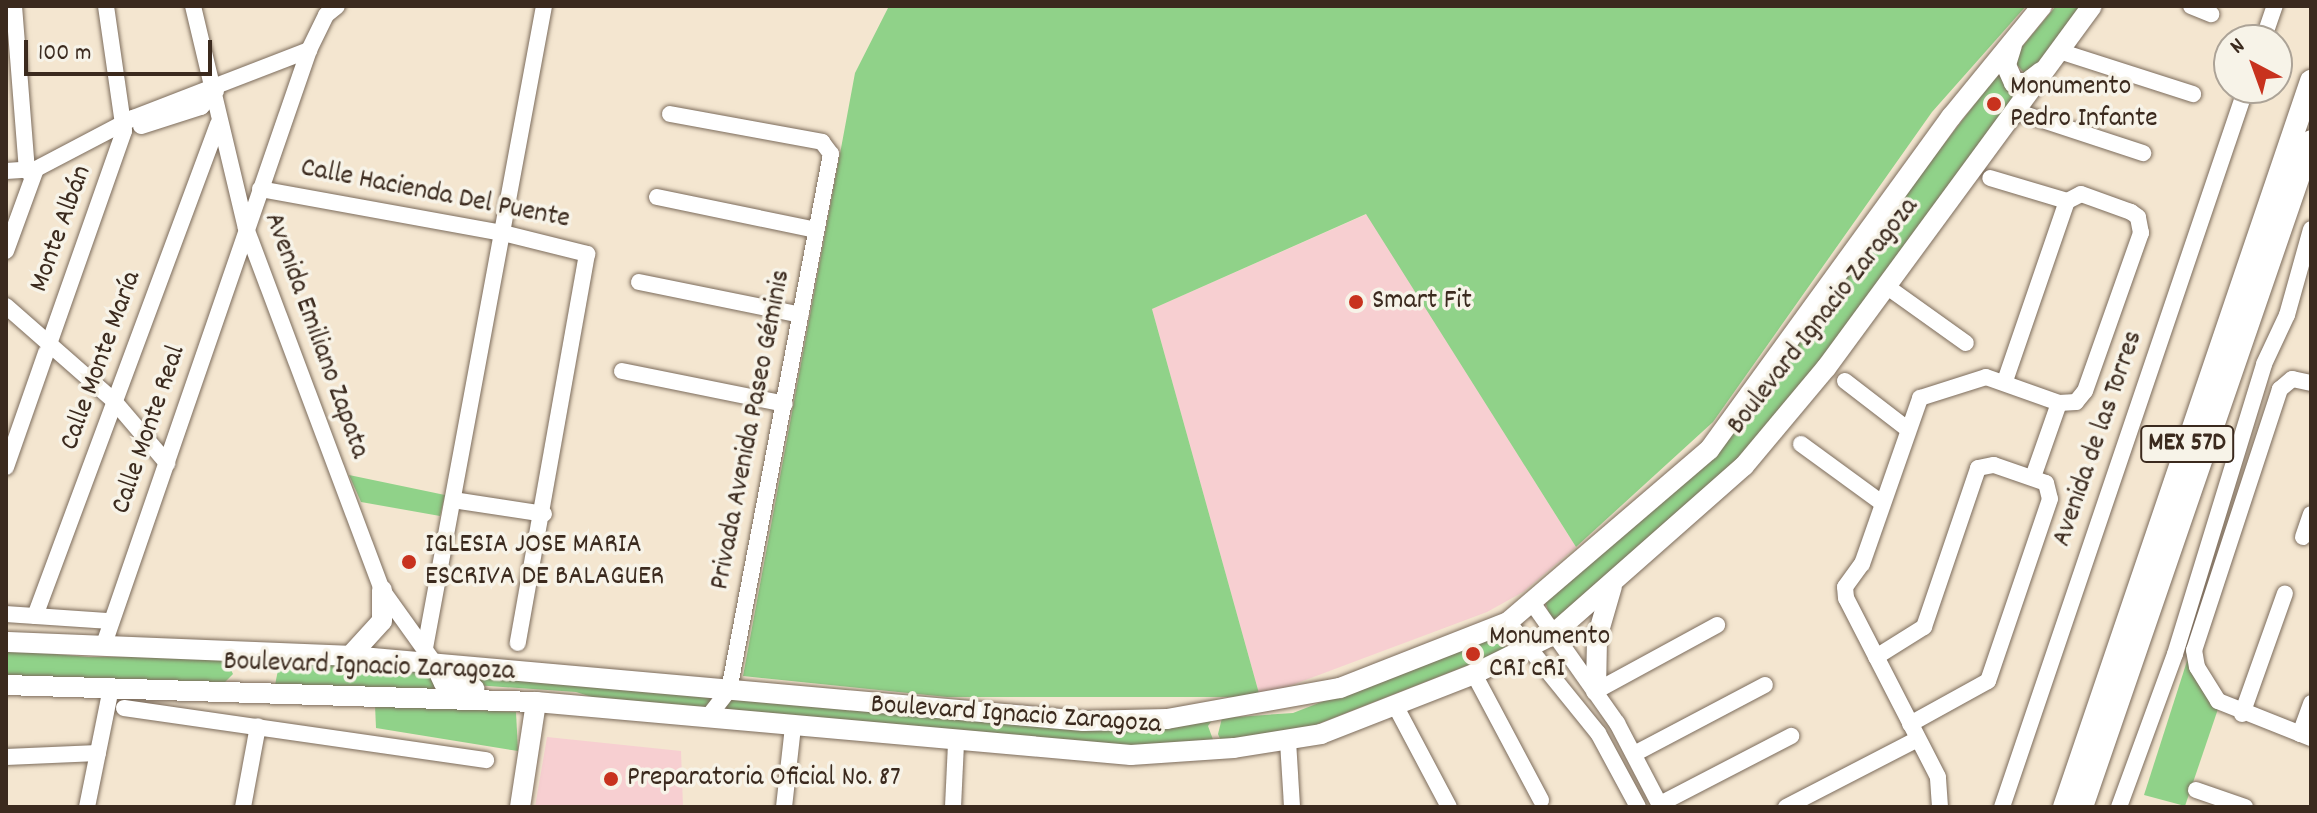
<!DOCTYPE html>
<html>
<head>
<meta charset="utf-8">
<style>
  body { margin:0 }
  #map { position:relative; width:2317px; height:813px; overflow:hidden; background:#f4e6d0; font-family:Dekko,sans-serif }
  div>[style] { position:absolute }
  .built>* { inset:0; background:#f7cfd1 }
  .green>* { inset:0; background:#90d289 }
  .roads { filter:drop-shadow(0 0 2px #7c6c5c) drop-shadow(0 0 2px #7c6c5c) }
  .minor>* { height:16px; margin:-8px; padding:0 8px; transform-origin:8px; border-radius:8px; background:#fff }
  .major>* { height:20px; margin:-10px; padding:0 10px; transform-origin:10px; border-radius:10px; background:#fff }
  .highway>* { height:22px; margin:-11px; padding:0 11px; transform-origin:11px; border-radius:11px; background:#fff }
  .dots>* { width:22px; height:22px; translate:-50% -50%; box-sizing:border-box; border:4px solid #f7f3e8; border-radius:50% }
  span { translate:-50% -50%; white-space:nowrap; text-align:center; line-height:1.15; -webkit-text-stroke:7px #f7f3e8; paint-order:stroke }
  .shield-label span { padding:2px 6px; background:#f7f3e8; border:2px solid; border-radius:6px; -webkit-text-stroke-width:0 }
  .shield-label { font-size:26px; color:#3b2a1e; font-weight:700 }
  .poi-label { font-size:28px; color:#3b2a1e }
  .left { translate:0 -50%; text-align:left }
  .street-label { font-size:28px; color:#3b2a1e }
  .frame { position:absolute; inset:0; border:8px solid #3b2a1e; pointer-events:none }
  .north { position:absolute; left:2213px; top:24px; width:80px; height:80px; box-sizing:border-box; background:#f7f3e8; border:2px solid #aca397; border-radius:50%; rotate:319deg; font-size:22px; font-weight:700; line-height:32px; text-align:center; color:#3b2a1e }
  .north::after { content:''; display:block; margin:auto; width:28px; height:36px; background:#c8321e; clip-path:polygon(50% 0,100% 100%,50% 72%,0 100%) }
  .scale { position:absolute; left:24px; top:40px; width:188px; height:36px; box-sizing:border-box; border:4px solid #3b2a1e; border-top:0; padding-left:10px; font-size:24px; line-height:28px; white-space:nowrap; color:#3b2a1e; -webkit-text-stroke:6px #f7f3e8; paint-order:stroke }
</style>
</head>
<body>
<div id="map">
  <div class="built">
    <div style="clip-path:polygon(1367px 214px,1576px 547px,1523px 592px,1487px 612px,1260px 697px,1152px 309px)"></div>
    <div style="clip-path:polygon(547px 737px,681px 751px,683px 807px,535px 807px)"></div>
  </div>
  <div class="green">
    <div style="clip-path:polygon(889px 6px,2026px 6px,1932px 112px,1713px 422px,1576px 547px,1366px 214px,1152px 309px,1260px 697px,947px 697px,743px 676px,855px 73px)"></div>
    <div style="clip-path:polygon(2056px 6px,2085px 6px,2036px 72px,2026px 75px,2012px 59px)"></div>
    <div style="clip-path:polygon(1999px 73px,2004px 84px,2022px 90px,1759px 445px,1556px 620px,1550px 617px,1545px 601px,1676px 490px)"></div>
    <div style="clip-path:polygon(349px 475px,445px 495px,440px 516px,361px 502px)"></div>
    <div style="clip-path:polygon(1499px 633px,1506px 641px,1504px 651px,1300px 731px,1221px 741px,1218px 734px,1222px 718px,1293px 713px)"></div>
    <div style="clip-path:polygon(6px 650px,89px 657px,224px 656px,233px 674px,224px 683px,6px 677px)"></div>
    <div style="clip-path:polygon(2188px 658px,2218px 709px,2185px 806px,2144px 795px)"></div>
    <div style="clip-path:polygon(280px 660px,428px 669px,443px 692px,275px 685px)"></div>
    <div style="clip-path:polygon(443px 667px,719px 692px,707px 707px,611px 703px,576px 692px,460px 684px)"></div>
    <div style="clip-path:polygon(731px 693px,893px 710px,1216px 715px,1208px 726px,1215px 745px,1147px 748px,721px 712px)"></div>
    <div style="clip-path:polygon(375px 705px,516px 712px,518px 751px,376px 728px)"></div>
  </div>
  <div class="roads">
    <div class="minor">
      <div style="left:14px;top:6px;width:166px;rotate:85.5deg"></div>
      <div style="left:193px;top:6px;width:228px;rotate:76.6deg"></div>
      <div style="left:246px;top:228px;width:387px;rotate:69.4deg"></div>
      <div style="left:382px;top:590px;width:91px;rotate:54.4deg"></div>
      <div style="left:2191px;top:6px;width:22px;rotate:22deg"></div>
      <div style="left:2263px;top:40px;width:36px;rotate:-71deg"></div>
      <div style="left:2059px;top:51px;width:141px;rotate:17.8deg"></div>
      <div style="left:2015px;top:111px;width:135px;rotate:18.2deg"></div>
      <div style="left:670px;top:114px;width:155px;rotate:10.4deg"></div>
      <div style="left:822px;top:142px;width:15px;rotate:53deg"></div>
      <div style="left:831px;top:154px;width:546px;rotate:100.77deg"></div>
      <div style="left:729px;top:690px;width:36px;rotate:128deg"></div>
      <div style="left:141px;top:126px;width:63px;rotate:-17.6deg"></div>
      <div style="left:201px;top:107px;width:22px;rotate:-47deg"></div>
      <div style="left:6px;top:171px;width:30px;rotate:-4deg"></div>
      <div style="left:36px;top:169px;width:110px;rotate:-27.7deg"></div>
      <div style="left:133px;top:118px;width:189px;rotate:-21.1deg"></div>
      <div style="left:260px;top:189px;width:247px;rotate:10.3deg"></div>
      <div style="left:503px;top:233px;width:87px;rotate:14deg"></div>
      <div style="left:587px;top:254px;width:395px;rotate:100.1deg"></div>
      <div style="left:657px;top:197px;width:162px;rotate:11.7deg"></div>
      <div style="left:6px;top:251px;width:87px;rotate:-69.9deg"></div>
      <div style="left:639px;top:282px;width:165px;rotate:11.5deg"></div>
      <div style="left:1886px;top:286px;width:98px;rotate:35.5deg"></div>
      <div style="left:6px;top:306px;width:144px;rotate:41.3deg"></div>
      <div style="left:114px;top:401px;width:82px;rotate:49.5deg"></div>
      <div style="left:49px;top:344px;width:226px;rotate:-70.6deg"></div>
      <div style="left:124px;top:131px;width:126px;rotate:-98.2deg"></div>
      <div style="left:622px;top:371px;width:166px;rotate:11.4deg"></div>
      <div style="left:1845px;top:381px;width:77px;rotate:37.6deg"></div>
      <div style="left:2005px;top:381px;width:190px;rotate:-71deg"></div>
      <div style="left:2311px;top:383px;width:19px;rotate:-168deg"></div>
      <div style="left:2292px;top:379px;width:16px;rotate:140deg"></div>
      <div style="left:2280px;top:389px;width:275px;rotate:108.2deg"></div>
      <div style="left:2194px;top:650px;width:17px;rotate:80deg"></div>
      <div style="left:2197px;top:667px;width:40px;rotate:58deg"></div>
      <div style="left:2218px;top:701px;width:100px;rotate:21.7deg"></div>
      <div style="left:1801px;top:444px;width:100px;rotate:36.1deg"></div>
      <div style="left:6px;top:467px;width:121px;rotate:-70.7deg"></div>
      <div style="left:2033px;top:477px;width:78px;rotate:-70.6deg"></div>
      <div style="left:453px;top:500px;width:92px;rotate:8.7deg"></div>
      <div style="left:2303px;top:537px;width:24px;rotate:-71deg"></div>
      <div style="left:1533px;top:604px;width:146px;rotate:54.8deg"></div>
      <div style="left:1617px;top:723px;width:95px;rotate:62.4deg"></div>
      <div style="left:6px;top:614px;width:104px;rotate:3.9deg"></div>
      <div style="left:35px;top:616px;width:525px;rotate:-69.6deg"></div>
      <div style="left:1508px;top:622px;width:143px;rotate:51deg"></div>
      <div style="left:1598px;top:733px;width:84px;rotate:61.6deg"></div>
      <div style="left:103px;top:647px;width:632px;rotate:-70.96deg"></div>
      <div style="left:309px;top:50px;width:39px;rotate:-64deg"></div>
      <div style="left:326px;top:15px;width:14px;rotate:-39deg"></div>
      <div style="left:425px;top:648px;width:653px;rotate:-79.5deg"></div>
      <div style="left:1876px;top:657px;width:57px;rotate:-32deg"></div>
      <div style="left:1924px;top:627px;width:168px;rotate:-71.2deg"></div>
      <div style="left:1978px;top:468px;width:16px;rotate:-11deg"></div>
      <div style="left:1994px;top:465px;width:55px;rotate:19.1deg"></div>
      <div style="left:2046px;top:483px;width:16px;rotate:76deg"></div>
      <div style="left:2050px;top:499px;width:192px;rotate:108.8deg"></div>
      <div style="left:1988px;top:681px;width:89px;rotate:151.1deg"></div>
      <div style="left:1474px;top:674px;width:143px;rotate:62deg"></div>
      <div style="left:1596px;top:691px;width:138px;rotate:-28.6deg"></div>
      <div style="left:1396px;top:707px;width:113px;rotate:62.1deg"></div>
      <div style="left:124px;top:708px;width:366px;rotate:8.2deg"></div>
      <div style="left:2242px;top:714px;width:128px;rotate:-70.4deg"></div>
      <div style="left:2300px;top:734px;width:33px;rotate:-70deg"></div>
      <div style="left:1288px;top:741px;width:66px;rotate:86.5deg"></div>
      <div style="left:1634px;top:754px;width:148px;rotate:-27.8deg"></div>
      <div style="left:6px;top:757px;width:92px;rotate:-2.5deg"></div>
      <div style="left:2196px;top:790px;width:52px;rotate:19.1deg"></div>
      <div style="left:1660px;top:804px;width:148px;rotate:-27.4deg"></div>
      <div style="left:87px;top:807px;width:121px;rotate:-78.6deg"></div>
      <div style="left:243px;top:807px;width:82px;rotate:-79.5deg"></div>
      <div style="left:784px;top:807px;width:81px;rotate:-83.6deg"></div>
      <div style="left:953px;top:807px;width:64px;rotate:-87.3deg"></div>
      <div style="left:1786px;top:807px;width:148px;rotate:-27.3deg"></div>
      <div style="left:1940px;top:807px;width:30px;rotate:-94deg"></div>
      <div style="left:1938px;top:777px;width:201px;rotate:-117.2deg"></div>
      <div style="left:1846px;top:598px;width:11px;rotate:-95deg"></div>
      <div style="left:1845px;top:587px;width:29px;rotate:-54deg"></div>
      <div style="left:1862px;top:564px;width:176px;rotate:-70.7deg"></div>
      <div style="left:1920px;top:398px;width:69px;rotate:-17.7deg"></div>
      <div style="left:1986px;top:377px;width:77px;rotate:19.6deg"></div>
      <div style="left:2059px;top:403px;width:17px;rotate:-3deg"></div>
      <div style="left:2076px;top:402px;width:14px;rotate:-51deg"></div>
      <div style="left:2085px;top:391px;width:168px;rotate:-70.5deg"></div>
      <div style="left:2141px;top:233px;width:16px;rotate:-101deg"></div>
      <div style="left:2138px;top:217px;width:9px;rotate:-144deg"></div>
      <div style="left:2131px;top:212px;width:53px;rotate:-160.2deg"></div>
      <div style="left:2081px;top:194px;width:16px;rotate:153deg"></div>
      <div style="left:2067px;top:201px;width:80px;rotate:-163.4deg"></div>
      <div style="left:2002px;top:807px;width:759px;rotate:-71.25deg"></div>
      <div style="left:2119px;top:807px;width:163px;rotate:-69.9deg"></div>
      <div style="left:2175px;top:654px;width:303px;rotate:-72.9deg"></div>
      <div style="left:2264px;top:364px;width:54px;rotate:-64.9deg"></div>
      <div style="left:2287px;top:315px;width:89px;rotate:-74.4deg"></div>
    </div>
    <div class="major">
      <div style="left:2012px;top:45px;width:21px;rotate:107deg"></div>
      <div style="left:2006px;top:65px;width:20px;rotate:66deg"></div>
      <div style="left:2014px;top:83px;width:13px"></div>
      <div style="left:2027px;top:83px;width:18px;rotate:-38deg"></div>
      <div style="left:6px;top:642px;width:344px;rotate:2.3deg"></div>
      <div style="left:350px;top:656px;width:736px;rotate:5.07deg"></div>
      <div style="left:1083px;top:721px;width:84px;rotate:-1.4deg"></div>
      <div style="left:1167px;top:719px;width:176px;rotate:-10.2deg"></div>
      <div style="left:1340px;top:688px;width:180px;rotate:-21.4deg"></div>
      <div style="left:1508px;top:622px;width:265px;rotate:-40.6deg"></div>
      <div style="left:1709px;top:450px;width:412px;rotate:-54deg"></div>
      <div style="left:1951px;top:117px;width:144px;rotate:-50.7deg"></div>
      <div style="left:350px;top:656px;width:47px;rotate:-47.6deg"></div>
      <div style="left:382px;top:621px;width:31px;rotate:-90deg"></div>
      <div style="left:435px;top:664px;width:21px;rotate:65deg"></div>
      <div style="left:444px;top:683px;width:31px;rotate:11deg"></div>
      <div style="left:6px;top:685px;width:530px;rotate:1.84deg"></div>
      <div style="left:536px;top:702px;width:597px;rotate:5.09deg"></div>
      <div style="left:1131px;top:755px;width:103px;rotate:-3.9deg"></div>
      <div style="left:1234px;top:748px;width:88px;rotate:-9.1deg"></div>
      <div style="left:1321px;top:734px;width:164px;rotate:-21.4deg"></div>
      <div style="left:1474px;top:674px;width:86px;rotate:-26.3deg"></div>
      <div style="left:1551px;top:636px;width:257px;rotate:-41.4deg"></div>
      <div style="left:1744px;top:466px;width:128px;rotate:-50.1deg"></div>
      <div style="left:1826px;top:368px;width:449px;rotate:-53.7deg"></div>
      <div style="left:1596px;top:691px;width:53px;rotate:-88.9deg"></div>
      <div style="left:1597px;top:638px;width:54px;rotate:-73.9deg"></div>
      <div style="left:520px;top:807px;width:106px;rotate:-81.3deg"></div>
    </div>
    <div class="highway">
      <div style="left:2064px;top:807px;width:767px;rotate:-71.21deg"></div>
      <div style="left:2082px;top:807px;width:704px;rotate:-71.02deg"></div>
    </div>
  </div>
  <div class="dots">
    <div style="left:1994px;top:104px;background:#c8321e"></div>
    <div style="left:1356px;top:302px;background:#c8321e"></div>
    <div style="left:409px;top:562px;background:#c8321e"></div>
    <div style="left:1473px;top:654px;background:#c8321e"></div>
    <div style="left:611px;top:779px;background:#c8321e"></div>
  </div>
  <div class="shield-label">
    <span style="left:2187px;top:444px">MEX 57D</span>
  </div>
  <div class="poi-label">
    <span class="left" style="left:2010px;top:104px">Monumento<br>Pedro Infante</span>
    <span class="left" style="left:1372px;top:302px">Smart Fit</span>
    <span class="left" style="left:425px;top:562px">IGLESIA JOSE MARIA<br>ESCRIVA DE BALAGUER</span>
    <span class="left" style="left:1489px;top:654px">Monumento<br>CRI cRI</span>
    <span class="left" style="left:627px;top:779px">Preparatoria Oficial No. 87</span>
  </div>
  <div class="street-label">
    <span style="left:435px;top:195px;rotate:11deg">Calle Hacienda Del Puente</span>
    <span style="left:62px;top:229px;rotate:-70deg">Monte Albán</span>
    <span style="left:1824px;top:317px;rotate:-52deg">Boulevard Ignacio Zaragoza</span>
    <span style="left:315px;top:336px;rotate:70deg">Avenida Emiliano Zapata</span>
    <span style="left:102px;top:361px;rotate:-70deg">Calle Monte María</span>
    <span style="left:150px;top:430px;rotate:-71deg">Calle Monte Real</span>
    <span style="left:752px;top:430px;rotate:-79deg">Privada Avenida Paseo Géminis</span>
    <span style="left:2099px;top:439px;rotate:-71deg">Avenida de las Torres</span>
    <span style="left:369px;top:668px;rotate:2deg">Boulevard Ignacio Zaragoza</span>
    <span style="left:1016px;top:716px;rotate:4deg">Boulevard Ignacio Zaragoza</span>
  </div>
  <div class="frame"></div>
  <div class="north">N</div>
  <div class="scale">100 m</div>
</div>
</body>
</html>
